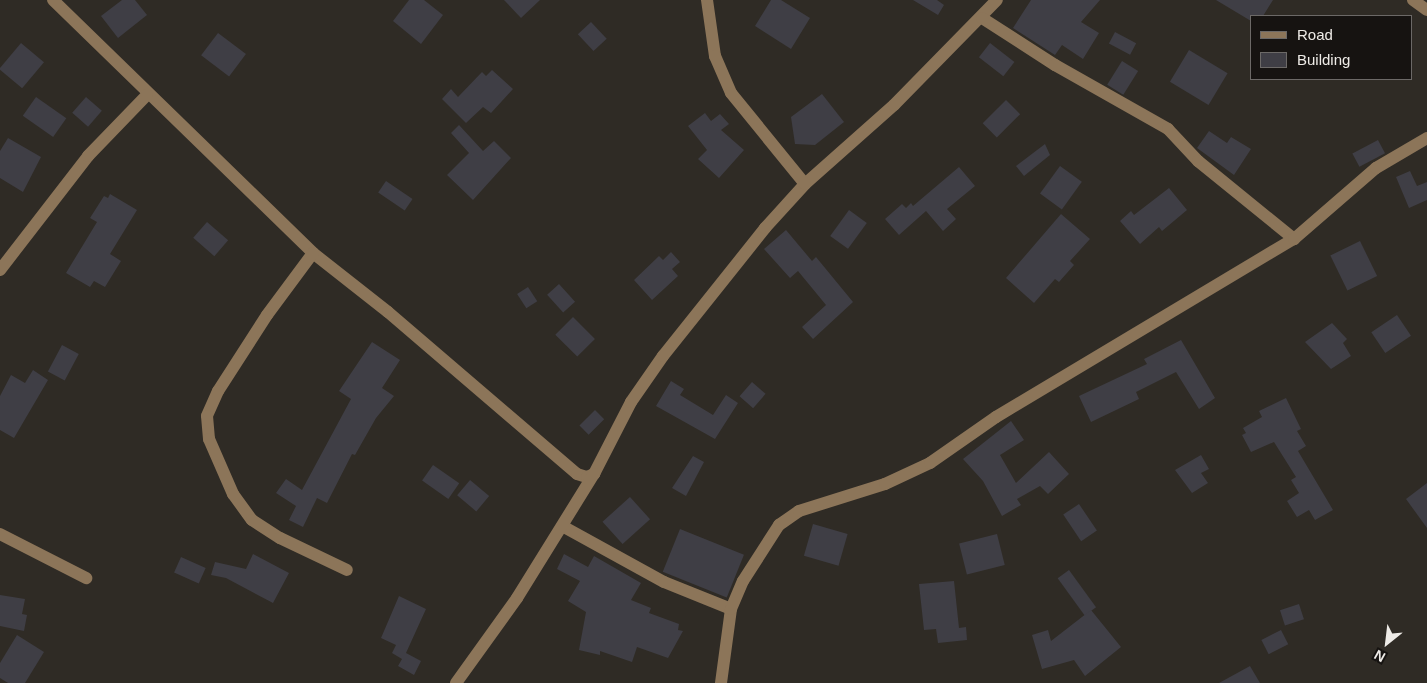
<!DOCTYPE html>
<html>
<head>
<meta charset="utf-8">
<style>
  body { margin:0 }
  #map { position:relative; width:1427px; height:683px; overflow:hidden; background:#2f2b25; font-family:Helvetica,sans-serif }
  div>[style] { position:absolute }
  .building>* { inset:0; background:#3f3e45; transform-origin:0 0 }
  .minor>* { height:12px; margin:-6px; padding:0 6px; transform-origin:6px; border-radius:6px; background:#8c7559 }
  span { translate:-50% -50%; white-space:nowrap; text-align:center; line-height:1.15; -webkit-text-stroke:4.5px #161311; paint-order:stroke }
  .legend { position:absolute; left:1250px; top:15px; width:162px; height:65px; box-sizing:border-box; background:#161311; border:1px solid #6c6967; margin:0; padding:6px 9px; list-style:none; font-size:15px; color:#eeebe7 }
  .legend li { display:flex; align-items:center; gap:10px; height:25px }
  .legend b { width:25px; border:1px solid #6c6967 }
  .north { position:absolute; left:1362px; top:618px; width:50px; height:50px; -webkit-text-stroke:4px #161311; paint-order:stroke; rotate:209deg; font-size:14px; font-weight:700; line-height:20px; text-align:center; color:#eeebe7 }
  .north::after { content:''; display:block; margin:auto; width:18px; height:22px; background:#eeebe7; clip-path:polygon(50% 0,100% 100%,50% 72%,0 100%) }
</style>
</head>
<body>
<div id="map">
  <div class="building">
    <div style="clip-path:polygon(122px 0,135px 0,147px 15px,118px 38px,101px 16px)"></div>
    <div style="clip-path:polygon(409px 0,424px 0,443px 15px,421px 44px,393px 21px)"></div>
    <div style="clip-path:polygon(504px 0,540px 0,521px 18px)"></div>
    <div style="clip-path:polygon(771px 0,781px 0,810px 18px,791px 49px,755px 26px)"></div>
    <div style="clip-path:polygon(913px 0,937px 0,944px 5px,938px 15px)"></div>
    <div style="clip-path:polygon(1031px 0,1100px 0,1081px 22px,1099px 33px,1083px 59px,1062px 45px,1055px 55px,1013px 28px)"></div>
    <div style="clip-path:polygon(1216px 0,1273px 0,1263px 16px,1251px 16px,1251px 21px)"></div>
    <div style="left:591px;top:22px;width:23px;height:18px;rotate:47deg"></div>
    <div style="left:1115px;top:32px;width:24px;height:13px;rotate:28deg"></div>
    <div style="left:218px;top:33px;width:35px;height:28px;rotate:37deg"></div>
    <div style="left:21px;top:43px;width:30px;height:34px;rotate:40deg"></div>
    <div style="left:990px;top:43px;width:31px;height:18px;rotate:38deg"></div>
    <div style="left:1189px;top:50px;width:45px;height:37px;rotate:31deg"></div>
    <div style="left:1122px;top:61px;width:19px;height:28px;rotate:32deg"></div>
    <div style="clip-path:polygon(492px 70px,513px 89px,491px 113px,483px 107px,466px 123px,442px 99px,451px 89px,458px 97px,482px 72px,486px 76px)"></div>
    <div style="clip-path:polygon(822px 94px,844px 122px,815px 145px,795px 144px,791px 117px)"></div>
    <div style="left:36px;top:97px;width:37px;height:23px;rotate:35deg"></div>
    <div style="left:86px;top:97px;width:21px;height:21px;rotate:41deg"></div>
    <div style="left:1006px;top:100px;width:20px;height:33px;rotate:45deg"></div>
    <div style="clip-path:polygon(705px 113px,711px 121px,720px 114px,729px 124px,721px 130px,744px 150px,719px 178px,698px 159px,707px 150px,688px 126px)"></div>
    <div style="clip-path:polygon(459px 125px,483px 151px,494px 141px,511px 158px,473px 200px,447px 175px,469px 153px,451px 133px)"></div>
    <div style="clip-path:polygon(1209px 131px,1227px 143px,1231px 137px,1251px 149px,1234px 175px,1197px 148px)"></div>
    <div style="clip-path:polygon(8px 138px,41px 157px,23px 192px,0 178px,0 151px)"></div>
    <div style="left:1378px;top:140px;width:15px;height:29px;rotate:62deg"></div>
    <div style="clip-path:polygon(1045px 144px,1050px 155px,1024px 176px,1016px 166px)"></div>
    <div style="left:1060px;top:166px;width:27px;height:34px;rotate:36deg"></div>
    <div style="clip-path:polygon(959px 167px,975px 186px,947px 209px,956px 219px,943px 231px,926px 211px,899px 235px,885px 219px,902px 204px,906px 208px,911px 203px,913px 206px)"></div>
    <div style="clip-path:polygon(1410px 171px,1417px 186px,1427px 182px,1427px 200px,1409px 208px,1396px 177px)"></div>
    <div style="left:386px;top:181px;width:32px;height:14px;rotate:34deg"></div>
    <div style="clip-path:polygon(1169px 188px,1187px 210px,1162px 231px,1159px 227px,1140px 244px,1120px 221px,1131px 211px,1134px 215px)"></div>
    <div style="clip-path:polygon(110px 194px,137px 210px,110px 254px,121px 261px,105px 287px,94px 281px,90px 287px,66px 273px,97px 222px,90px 218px,104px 196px,108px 198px)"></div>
    <div style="left:849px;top:210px;width:22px;height:32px;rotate:36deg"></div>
    <div style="clip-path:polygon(1061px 214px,1090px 239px,1070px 261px,1074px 265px,1059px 282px,1055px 279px,1034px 303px,1006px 278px)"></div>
    <div style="left:207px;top:222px;width:28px;height:21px;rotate:41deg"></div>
    <div style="clip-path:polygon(786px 230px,812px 261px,816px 257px,853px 302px,813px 339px,802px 327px,826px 305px,798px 271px,790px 278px,764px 249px)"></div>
    <div style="left:1360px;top:241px;width:39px;height:33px;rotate:64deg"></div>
    <div style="clip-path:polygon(671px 252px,680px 262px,672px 269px,678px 276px,652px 300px,634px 280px,659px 256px,663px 260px)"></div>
    <div style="left:559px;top:284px;width:24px;height:16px;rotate:48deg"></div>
    <div style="left:528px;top:287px;width:17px;height:13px;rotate:57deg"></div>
    <div style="left:1397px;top:315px;width:25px;height:31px;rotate:56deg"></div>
    <div style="left:573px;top:317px;width:31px;height:25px;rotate:45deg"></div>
    <div style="clip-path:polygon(1332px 323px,1347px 339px,1343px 343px,1351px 356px,1331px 369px,1305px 342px)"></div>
    <div style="clip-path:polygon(1181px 340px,1215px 398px,1199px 409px,1176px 372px,1136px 392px,1139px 399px,1091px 422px,1079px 396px,1147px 364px,1144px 359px)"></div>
    <div style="clip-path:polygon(372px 342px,400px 360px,382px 388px,394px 396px,376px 418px,355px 455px,352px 454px,327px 503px,317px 498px,303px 527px,289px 520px,296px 506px,276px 493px,286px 479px,302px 490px,351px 399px,339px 391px)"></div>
    <div style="left:62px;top:345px;width:19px;height:30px;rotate:28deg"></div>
    <div style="clip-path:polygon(33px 370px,48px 380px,14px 438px,0 430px,0 396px,11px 375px,25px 383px)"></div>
    <div style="clip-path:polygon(671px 381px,684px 389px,680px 395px,713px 415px,726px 395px,738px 403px,715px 439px,656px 406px)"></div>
    <div style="left:752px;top:382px;width:18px;height:19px;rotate:41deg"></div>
    <div style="clip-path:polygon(1286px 398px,1301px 429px,1297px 431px,1306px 446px,1298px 451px,1333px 510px,1315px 520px,1309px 510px,1297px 517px,1287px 501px,1299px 493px,1291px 480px,1296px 477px,1274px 442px,1251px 452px,1242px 435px,1246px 433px,1243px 428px,1262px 417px,1259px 411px)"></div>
    <div style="left:595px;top:410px;width:13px;height:22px;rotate:45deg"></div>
    <div style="clip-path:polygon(1011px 421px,1024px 440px,1000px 455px,1016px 483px,1049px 452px,1069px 474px,1048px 494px,1040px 486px,1017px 499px,1021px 505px,1002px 516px,983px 481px,963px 459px)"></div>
    <div style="clip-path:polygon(1201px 455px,1209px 469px,1201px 473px,1208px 483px,1192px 493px,1175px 470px)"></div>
    <div style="clip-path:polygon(693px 456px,704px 462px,686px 496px,672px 488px)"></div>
    <div style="left:433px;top:465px;width:32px;height:19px;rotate:35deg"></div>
    <div style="left:470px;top:480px;width:25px;height:20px;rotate:40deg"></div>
    <div style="clip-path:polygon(1427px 483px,1427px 528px,1406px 499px)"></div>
    <div style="left:630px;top:497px;width:30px;height:37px;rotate:48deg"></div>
    <div style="left:1079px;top:504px;width:32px;height:19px;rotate:56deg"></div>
    <div style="left:813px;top:524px;width:36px;height:33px;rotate:16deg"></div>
    <div style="left:680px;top:529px;width:69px;height:46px;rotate:22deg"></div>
    <div style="left:997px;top:534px;width:32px;height:39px;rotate:76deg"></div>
    <div style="clip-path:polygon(253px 554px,289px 573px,273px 603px,226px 578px,211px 575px,215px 562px,246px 569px)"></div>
    <div style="clip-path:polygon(564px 554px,588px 567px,594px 556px,641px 583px,631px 600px,651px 608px,649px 613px,679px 624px,678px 630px,683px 631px,668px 658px,637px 647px,632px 662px,600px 651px,600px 655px,579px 650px,586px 612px,568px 601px,580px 581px,557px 569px)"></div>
    <div style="left:181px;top:557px;width:27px;height:17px;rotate:24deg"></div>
    <div style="left:1069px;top:570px;width:46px;height:14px;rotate:54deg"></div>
    <div style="clip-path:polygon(954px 581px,959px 628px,966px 627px,967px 640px,938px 643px,936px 629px,924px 630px,919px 584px)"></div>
    <div style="clip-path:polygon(0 595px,25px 599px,22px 614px,27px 615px,24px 631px,0 626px)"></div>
    <div style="clip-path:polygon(399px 596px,426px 609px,406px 653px,421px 661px,414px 675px,398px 666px,402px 659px,392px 653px,396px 645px,381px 638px)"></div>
    <div style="left:1299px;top:604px;width:16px;height:20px;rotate:72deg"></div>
    <div style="clip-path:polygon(1091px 610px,1121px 647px,1085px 676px,1074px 660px,1042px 669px,1032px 635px,1048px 630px,1051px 641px)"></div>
    <div style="left:1281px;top:630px;width:16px;height:22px;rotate:63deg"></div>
    <div style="clip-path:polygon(17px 635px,44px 652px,25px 683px,8px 683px,0 678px,0 663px)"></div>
    <div style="clip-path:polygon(1250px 666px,1260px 683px,1219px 683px)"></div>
  </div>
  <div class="minor">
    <div style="left:53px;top:0;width:363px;rotate:44.2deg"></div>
    <div style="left:313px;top:253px;width:95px;rotate:38.2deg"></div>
    <div style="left:388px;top:312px;width:249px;rotate:40.6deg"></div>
    <div style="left:577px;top:474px;width:10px;rotate:17deg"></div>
    <div style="left:587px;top:477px;width:8px;rotate:-23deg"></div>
    <div style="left:594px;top:474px;width:81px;rotate:-62.8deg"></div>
    <div style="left:631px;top:402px;width:56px;rotate:-55.2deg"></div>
    <div style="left:663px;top:356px;width:164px;rotate:-51.4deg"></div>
    <div style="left:765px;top:228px;width:59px;rotate:-47.7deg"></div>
    <div style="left:805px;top:184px;width:119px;rotate:-41.6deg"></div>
    <div style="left:894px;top:105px;width:147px;rotate:-45.6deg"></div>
    <div style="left:707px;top:0;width:57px;rotate:81.9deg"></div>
    <div style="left:715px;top:56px;width:40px;rotate:66.6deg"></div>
    <div style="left:731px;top:93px;width:117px;rotate:50.9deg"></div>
    <div style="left:1413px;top:0;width:17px;rotate:36deg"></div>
    <div style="left:982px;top:18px;width:87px;rotate:32.8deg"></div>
    <div style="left:1055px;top:65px;width:130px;rotate:29.5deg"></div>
    <div style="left:1168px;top:129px;width:44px;rotate:46.8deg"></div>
    <div style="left:1198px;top:161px;width:124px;rotate:39.1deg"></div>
    <div style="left:313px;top:253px;width:77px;rotate:126.6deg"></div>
    <div style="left:267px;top:315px;width:90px;rotate:122.8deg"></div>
    <div style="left:218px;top:391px;width:27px;rotate:114deg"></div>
    <div style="left:207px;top:416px;width:23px;rotate:85deg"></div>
    <div style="left:209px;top:439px;width:60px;rotate:66.4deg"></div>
    <div style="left:233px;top:494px;width:32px;rotate:54deg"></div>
    <div style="left:252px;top:520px;width:33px;rotate:33deg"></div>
    <div style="left:280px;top:538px;width:74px;rotate:25.5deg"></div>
    <div style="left:0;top:270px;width:144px;rotate:-52.3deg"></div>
    <div style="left:88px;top:156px;width:85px;rotate:-46deg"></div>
    <div style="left:564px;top:527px;width:114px;rotate:28.8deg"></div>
    <div style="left:664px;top:582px;width:72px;rotate:21.9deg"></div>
    <div style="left:0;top:534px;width:97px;rotate:27.1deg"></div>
    <div style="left:456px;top:683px;width:105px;rotate:-54.3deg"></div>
    <div style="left:517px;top:598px;width:146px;rotate:-58.2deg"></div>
    <div style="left:721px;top:683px;width:75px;rotate:-82.3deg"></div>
    <div style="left:731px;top:609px;width:30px;rotate:-67deg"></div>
    <div style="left:743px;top:581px;width:67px;rotate:-57.3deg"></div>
    <div style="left:779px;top:525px;width:24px;rotate:-35deg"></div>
    <div style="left:799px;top:511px;width:90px;rotate:-17.4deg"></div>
    <div style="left:885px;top:484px;width:50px;rotate:-25deg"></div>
    <div style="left:930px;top:463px;width:80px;rotate:-34.9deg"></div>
    <div style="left:996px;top:417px;width:347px;rotate:-30.9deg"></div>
    <div style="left:1294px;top:239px;width:108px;rotate:-40.9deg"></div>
    <div style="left:1376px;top:168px;width:59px;rotate:-30.5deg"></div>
  </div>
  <ul class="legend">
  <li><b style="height:6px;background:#8c7559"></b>Road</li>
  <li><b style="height:14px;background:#3f3e45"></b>Building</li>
  </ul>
  <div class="north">N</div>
</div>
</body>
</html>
